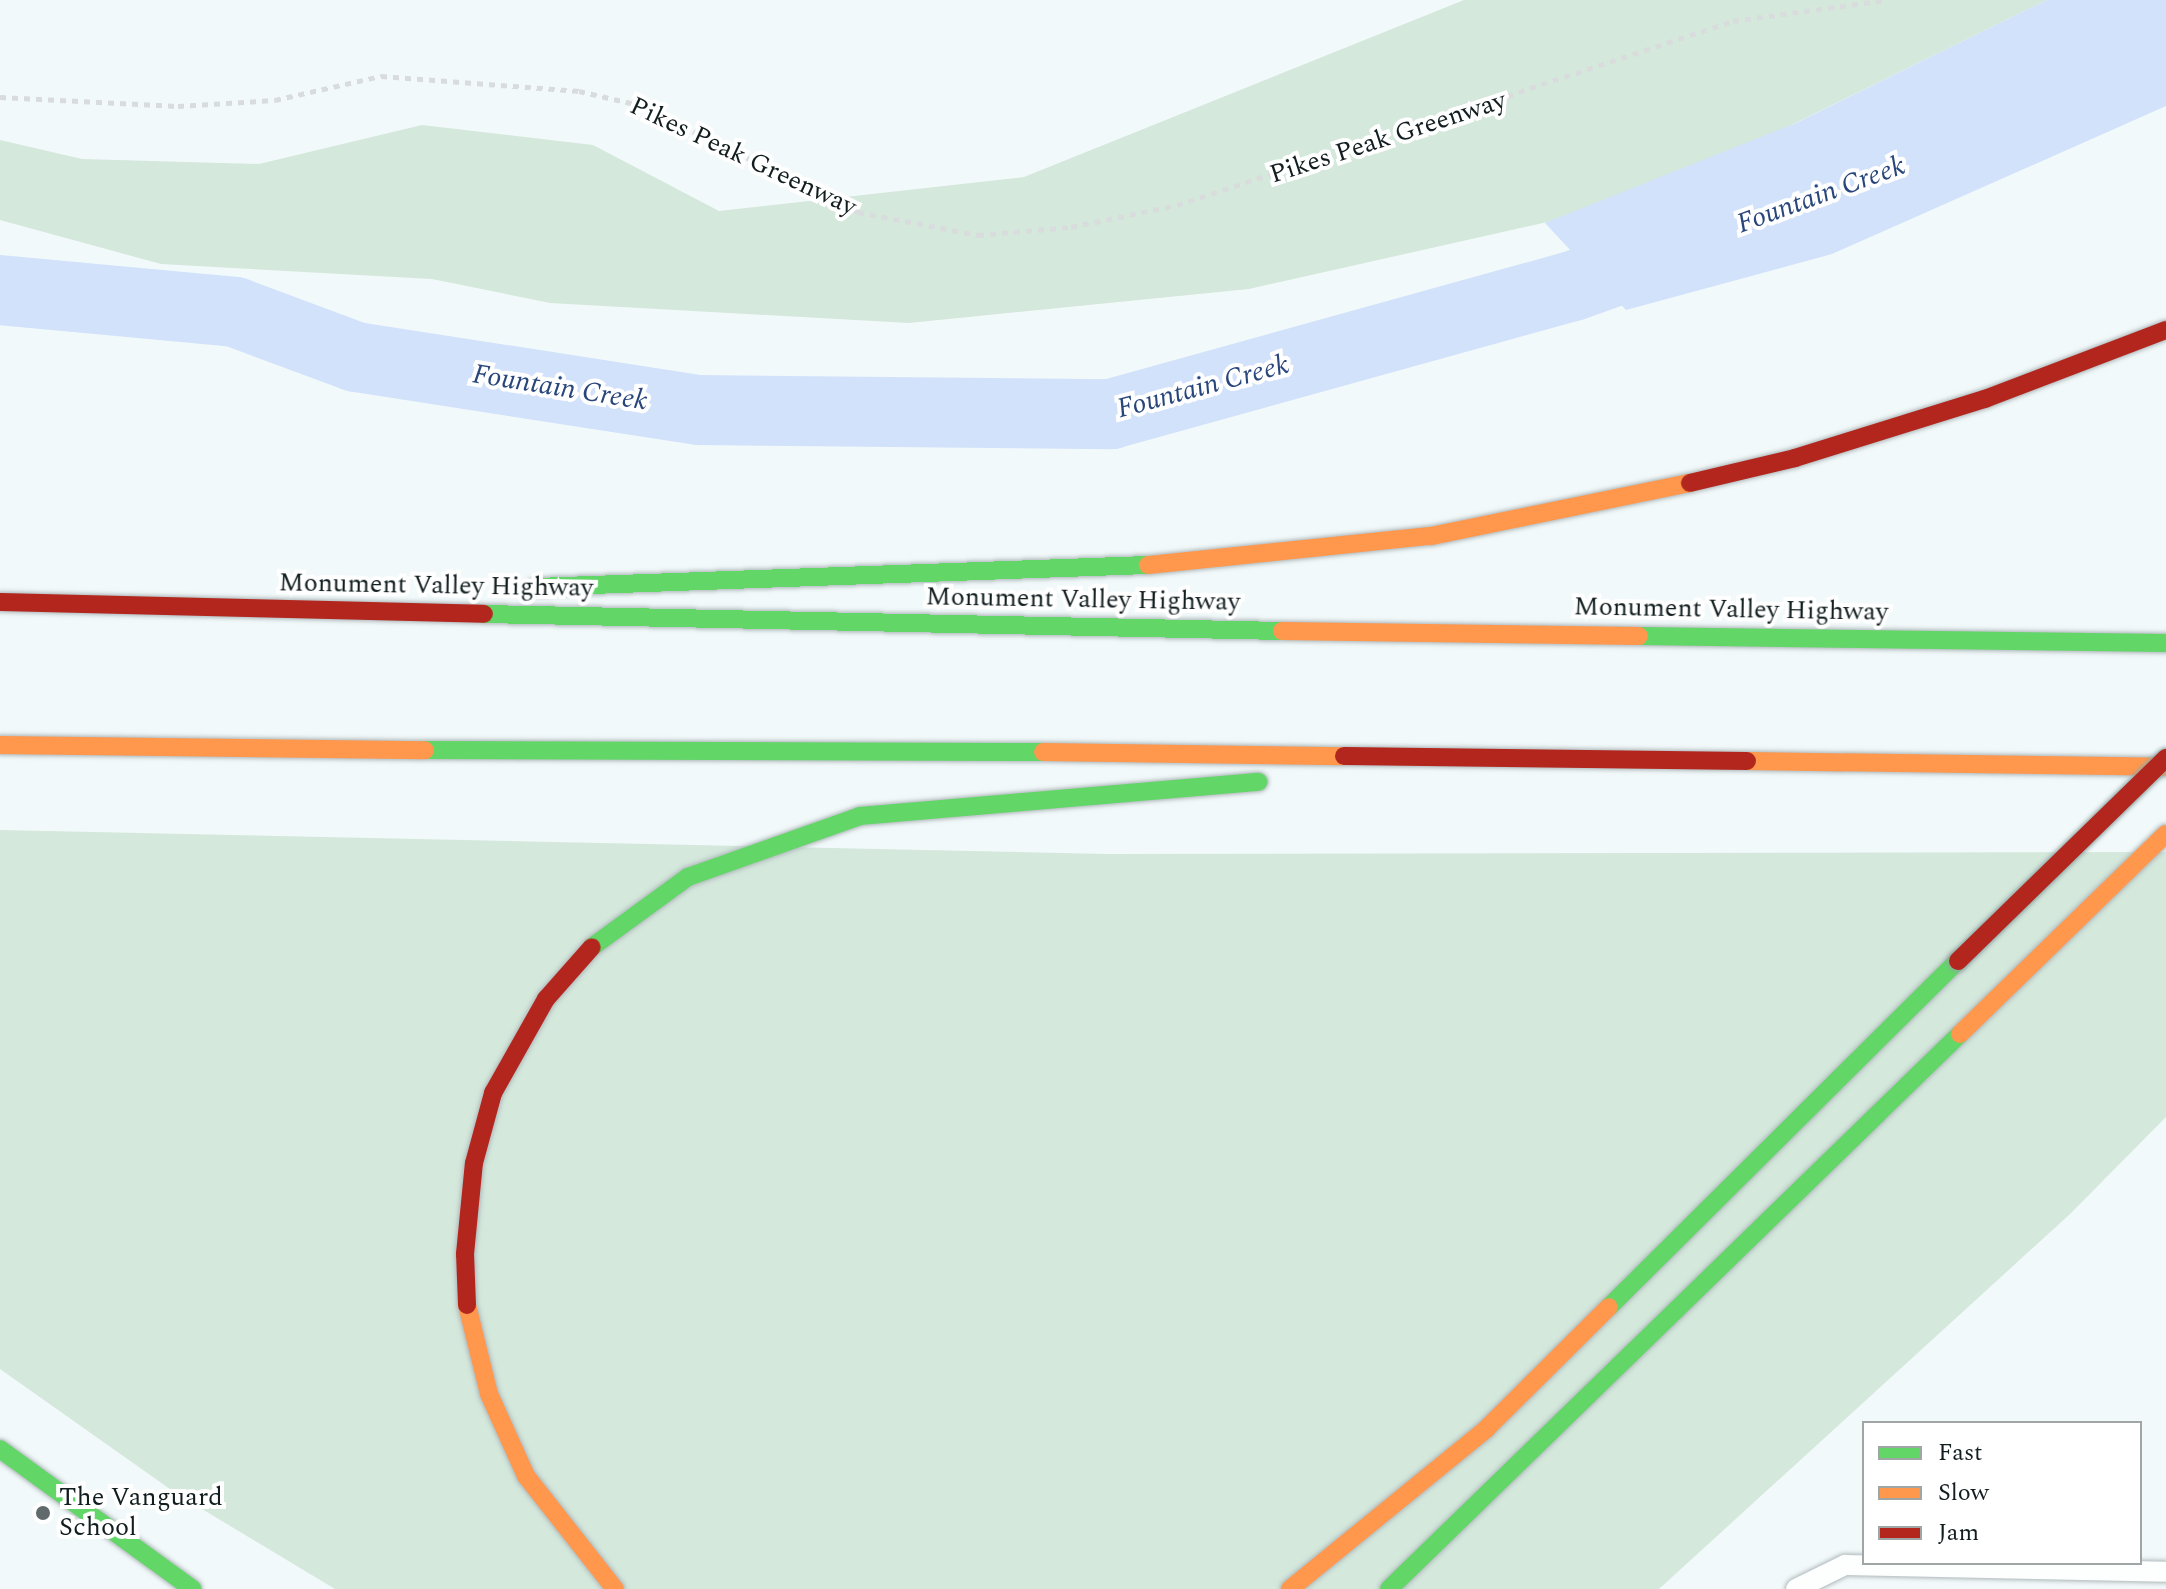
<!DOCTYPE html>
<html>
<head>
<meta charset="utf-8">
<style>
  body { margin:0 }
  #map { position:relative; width:2166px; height:1589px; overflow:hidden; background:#f2f9fa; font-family:Spectral,serif }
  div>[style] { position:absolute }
  .green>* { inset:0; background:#d4e8dc }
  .water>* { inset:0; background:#d2e2fb }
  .river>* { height:70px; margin:-35px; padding:0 35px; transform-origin:35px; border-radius:35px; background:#d2e2fb }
  .path>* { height:5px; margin-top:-2.5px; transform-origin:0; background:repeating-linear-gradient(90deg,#d9dcdc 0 6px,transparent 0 12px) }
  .roads { filter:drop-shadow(0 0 2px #b0b9bb) drop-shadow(0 0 2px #b0b9bb) }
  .lane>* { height:20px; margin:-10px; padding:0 10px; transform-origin:10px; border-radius:10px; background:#fdfefe }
  .fast>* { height:18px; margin:-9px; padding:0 9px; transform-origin:9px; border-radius:9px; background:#63d668 }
  .slow>* { height:18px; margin:-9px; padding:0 9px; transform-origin:9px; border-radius:9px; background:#ff974d }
  .jam>* { height:18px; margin:-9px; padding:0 9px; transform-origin:9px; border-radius:9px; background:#b3261e }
  .bridges { filter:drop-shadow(0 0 2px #91a5a4) drop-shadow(0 0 2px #91a5a4) }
  .jam-bridge>* { height:18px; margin:-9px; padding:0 9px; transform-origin:9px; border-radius:9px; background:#b3261e }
  .dots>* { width:22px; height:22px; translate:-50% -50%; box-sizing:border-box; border:4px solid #fff; border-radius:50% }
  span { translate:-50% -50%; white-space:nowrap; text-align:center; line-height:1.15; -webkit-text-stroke:8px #fff; paint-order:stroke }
  .street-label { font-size:26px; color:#111d1f }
  .poi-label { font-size:26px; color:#111d1f }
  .left { translate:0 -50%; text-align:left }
  .water-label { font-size:28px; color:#28467b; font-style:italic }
  .legend { position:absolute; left:1862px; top:1421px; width:280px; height:144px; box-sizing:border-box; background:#fff; border:2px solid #a0a5a5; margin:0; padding:10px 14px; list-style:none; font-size:24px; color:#111d1f }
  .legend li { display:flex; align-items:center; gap:16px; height:40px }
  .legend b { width:40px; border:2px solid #a0a5a5 }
</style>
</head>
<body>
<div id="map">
  <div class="green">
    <div style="clip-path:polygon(1464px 0,2047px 0,1632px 203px,1249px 289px,909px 323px,550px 303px,432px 279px,161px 264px,0 220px,0 140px,82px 159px,259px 164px,422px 125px,593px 145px,719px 211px,1024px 177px)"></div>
    <div style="clip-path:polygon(0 830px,1106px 854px,2166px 852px,2166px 1117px,2070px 1214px,1659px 1589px,335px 1589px,177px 1494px,0 1369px)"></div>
  </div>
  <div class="water">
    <div style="clip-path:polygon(2047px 0,2166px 0,2166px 106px,1832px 254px,1626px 310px,1545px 223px,1796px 123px)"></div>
  </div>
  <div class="river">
    <div style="left:0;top:290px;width:236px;rotate:5.3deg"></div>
    <div style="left:235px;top:312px;width:129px;rotate:20.4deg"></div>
    <div style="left:356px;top:357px;width:348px;rotate:8.8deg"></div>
    <div style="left:700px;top:410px;width:411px;rotate:0.6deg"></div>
    <div style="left:1111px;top:414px;width:479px;rotate:-15.5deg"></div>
    <div style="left:1573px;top:286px;width:119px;rotate:-19.7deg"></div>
  </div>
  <div class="path">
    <div style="left:0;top:97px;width:178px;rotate:2.9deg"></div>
    <div style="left:178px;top:106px;width:97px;rotate:-3.5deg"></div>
    <div style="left:275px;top:100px;width:109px;rotate:-12.8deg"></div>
    <div style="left:381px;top:76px;width:199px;rotate:4.3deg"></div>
    <div style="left:579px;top:91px;width:62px;rotate:13.1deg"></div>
    <div style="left:639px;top:105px;width:244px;rotate:26deg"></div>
    <div style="left:858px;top:212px;width:122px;rotate:10.9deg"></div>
    <div style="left:978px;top:235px;width:93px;rotate:-4.9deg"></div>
    <div style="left:1071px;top:227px;width:108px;rotate:-11.7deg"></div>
    <div style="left:1177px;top:205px;width:586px;rotate:-18.31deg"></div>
    <div style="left:1733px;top:21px;width:155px;rotate:-7.8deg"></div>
  </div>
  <div class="roads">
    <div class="lane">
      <div style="left:1796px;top:1589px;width:55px;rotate:-26.1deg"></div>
      <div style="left:1845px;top:1565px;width:321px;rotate:1.2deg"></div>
    </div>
    <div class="fast">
      <div style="left:536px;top:587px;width:612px;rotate:-2.06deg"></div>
      <div style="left:484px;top:614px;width:798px;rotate:1.22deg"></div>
      <div style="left:1639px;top:636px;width:527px;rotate:0.76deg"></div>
      <div style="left:425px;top:750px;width:618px;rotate:0.19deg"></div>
      <div style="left:592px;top:947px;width:119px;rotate:-36.1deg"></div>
      <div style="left:688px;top:877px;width:182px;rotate:-19.5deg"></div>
      <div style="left:860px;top:816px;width:400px;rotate:-4.9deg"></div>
      <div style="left:1609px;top:1307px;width:491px;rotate:-44.8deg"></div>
      <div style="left:0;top:1449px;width:238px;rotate:36deg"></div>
      <div style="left:1389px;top:1589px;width:796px;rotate:-44.19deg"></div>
    </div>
    <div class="slow">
      <div style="left:1148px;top:565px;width:284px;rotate:-5.9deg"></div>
      <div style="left:1431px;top:536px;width:264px;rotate:-11.6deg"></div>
      <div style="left:1282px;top:631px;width:357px;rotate:0.8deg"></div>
      <div style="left:0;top:745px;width:425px;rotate:0.7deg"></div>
      <div style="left:1043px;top:752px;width:301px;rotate:0.8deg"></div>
      <div style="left:1747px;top:761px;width:419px;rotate:0.8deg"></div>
      <div style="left:1960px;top:1034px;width:287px;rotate:-44.2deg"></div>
      <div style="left:467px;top:1305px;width:92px;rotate:76.1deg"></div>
      <div style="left:489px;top:1394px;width:90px;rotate:65.7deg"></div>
      <div style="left:526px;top:1476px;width:144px;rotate:51.8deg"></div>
      <div style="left:1290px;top:1589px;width:253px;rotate:-39.2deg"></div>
      <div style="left:1486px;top:1429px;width:173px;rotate:-44.8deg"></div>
    </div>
    <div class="jam">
      <div style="left:1690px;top:483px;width:108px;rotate:-13.4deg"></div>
      <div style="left:1795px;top:458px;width:199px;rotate:-17.3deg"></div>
      <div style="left:1985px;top:399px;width:194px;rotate:-20.9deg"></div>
      <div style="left:0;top:602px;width:484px;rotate:1.4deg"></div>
      <div style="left:1344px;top:756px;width:403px;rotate:0.7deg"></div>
      <div style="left:467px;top:1305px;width:51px;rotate:-92.2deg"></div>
      <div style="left:465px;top:1254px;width:91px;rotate:-84.4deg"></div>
      <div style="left:474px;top:1163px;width:73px;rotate:-74.8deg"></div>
      <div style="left:493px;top:1093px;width:108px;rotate:-60.6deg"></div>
      <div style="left:546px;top:999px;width:69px;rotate:-48.5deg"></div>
    </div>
  </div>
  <div class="bridges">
    <div class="jam-bridge">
      <div style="left:1958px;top:961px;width:291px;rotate:-44.3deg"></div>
    </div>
  </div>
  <div class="dots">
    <div style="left:43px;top:1513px;background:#606a6c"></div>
  </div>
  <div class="street-label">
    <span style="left:1388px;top:138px;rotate:-18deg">Pikes Peak Greenway</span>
    <span style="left:743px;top:157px;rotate:25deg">Pikes Peak Greenway</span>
    <span style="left:436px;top:586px;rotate:1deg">Monument Valley Highway</span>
    <span style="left:1083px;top:600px;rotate:1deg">Monument Valley Highway</span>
    <span style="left:1731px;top:610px;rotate:1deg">Monument Valley Highway</span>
  </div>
  <div class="poi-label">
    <span class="left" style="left:59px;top:1513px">The Vanguard<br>School</span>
  </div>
  <div class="water-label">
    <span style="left:1821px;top:195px;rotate:-20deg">Fountain Creek</span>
    <span style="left:1203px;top:387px;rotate:-15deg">Fountain Creek</span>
    <span style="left:560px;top:388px;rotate:9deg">Fountain Creek</span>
  </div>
  <ul class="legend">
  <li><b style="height:10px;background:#63d668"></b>Fast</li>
  <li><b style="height:10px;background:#ff974d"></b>Slow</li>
  <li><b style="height:10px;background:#b3261e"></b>Jam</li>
  </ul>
</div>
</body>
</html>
